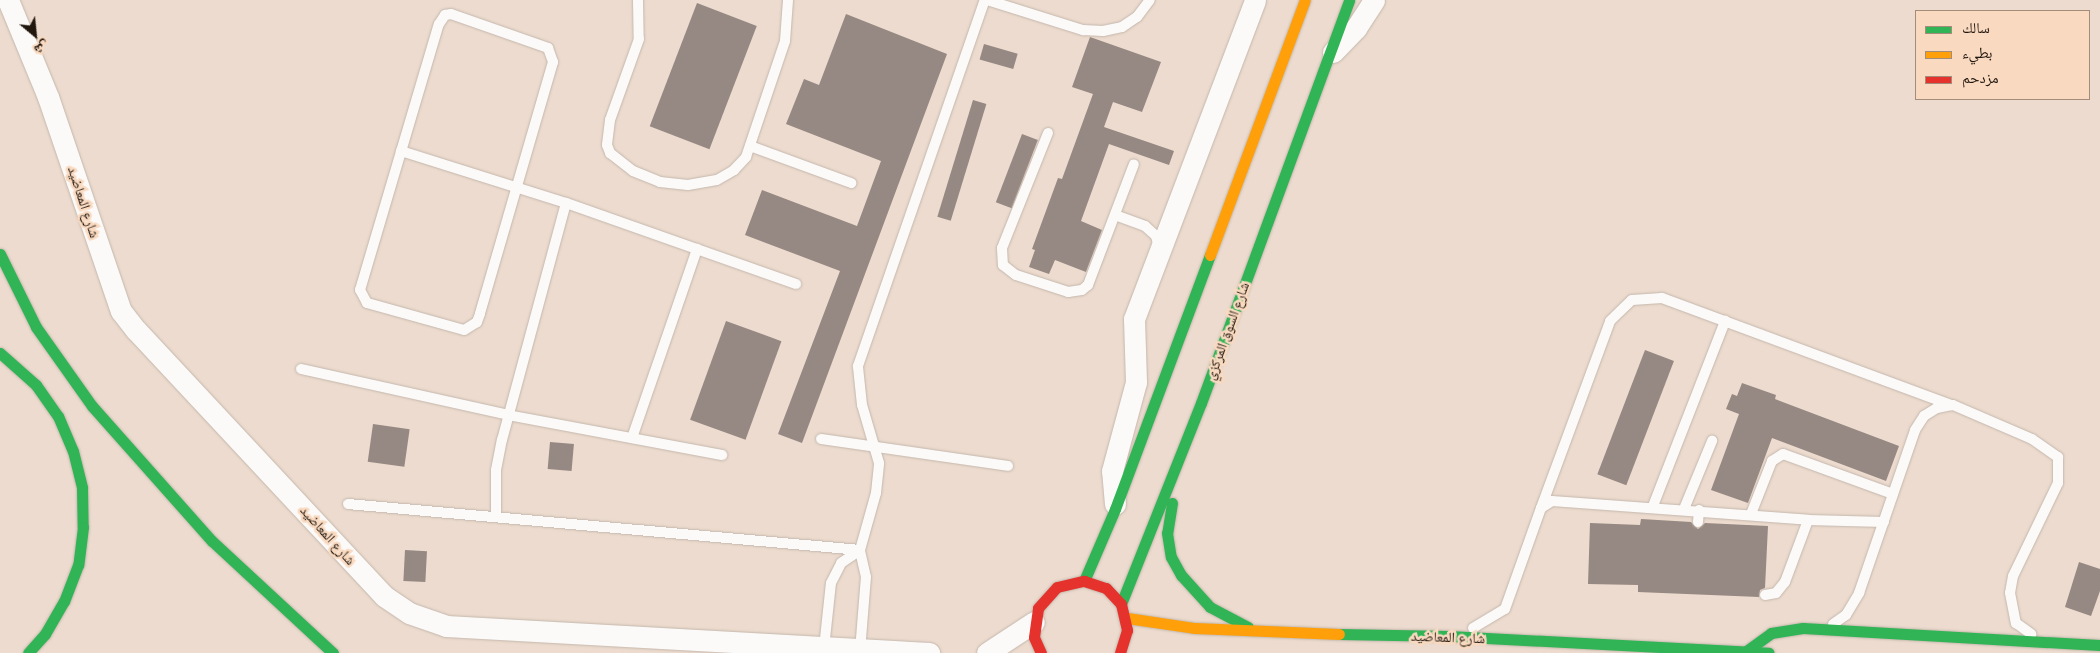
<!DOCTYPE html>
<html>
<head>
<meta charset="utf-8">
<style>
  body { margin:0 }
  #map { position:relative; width:2100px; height:653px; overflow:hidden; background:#ecdbce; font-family:"Space Grotesk","Noto Naskh Arabic",sans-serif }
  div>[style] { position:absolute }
  .building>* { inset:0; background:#968882; transform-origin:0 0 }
  .roads { filter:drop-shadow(0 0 1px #c4b7ad) drop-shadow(0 0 1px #c4b7ad) }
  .lane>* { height:10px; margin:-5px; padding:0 5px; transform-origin:5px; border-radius:5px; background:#fcfaf8 }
  .street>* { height:21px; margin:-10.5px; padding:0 10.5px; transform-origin:10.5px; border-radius:10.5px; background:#fcfaf8 }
  .fast>* { height:11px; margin:-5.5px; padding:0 5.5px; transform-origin:5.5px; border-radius:5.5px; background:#30b455 }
  .slow>* { height:11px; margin:-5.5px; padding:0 5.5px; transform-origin:5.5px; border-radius:5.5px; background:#ff9f0a }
  .jam>* { height:11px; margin:-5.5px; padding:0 5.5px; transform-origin:5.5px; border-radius:5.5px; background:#e5322d }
  span { translate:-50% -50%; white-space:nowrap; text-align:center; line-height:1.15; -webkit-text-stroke:5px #f9dac1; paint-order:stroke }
  .street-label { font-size:14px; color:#22170e }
  .legend { position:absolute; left:1915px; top:10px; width:175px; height:90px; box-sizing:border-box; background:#f9dac1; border:1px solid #a38c79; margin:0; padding:6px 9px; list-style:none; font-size:15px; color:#22170e }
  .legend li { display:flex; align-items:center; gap:10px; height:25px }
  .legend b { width:25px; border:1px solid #a38c79 }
  .north { position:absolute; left:10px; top:10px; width:50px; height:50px; -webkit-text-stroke:4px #f9dac1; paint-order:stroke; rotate:152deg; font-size:14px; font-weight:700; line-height:20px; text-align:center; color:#22170e }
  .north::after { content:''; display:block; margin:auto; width:18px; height:22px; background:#22170e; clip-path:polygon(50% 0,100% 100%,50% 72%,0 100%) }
</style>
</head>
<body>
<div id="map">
  <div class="building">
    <div style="left:697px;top:3px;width:64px;height:132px;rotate:21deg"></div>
    <div style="clip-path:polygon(846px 14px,947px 54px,802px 443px,778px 434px,840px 271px,745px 235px,762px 190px,857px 226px,881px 161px,786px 124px,804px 79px,819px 85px)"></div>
    <div style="clip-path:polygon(1090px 37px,1161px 62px,1142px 112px,1113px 102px,1104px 127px,1174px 151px,1169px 165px,1109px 144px,1081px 221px,1102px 230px,1086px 272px,1055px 260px,1049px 274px,1029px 267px,1035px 250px,1032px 249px,1058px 178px,1062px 179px,1093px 94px,1072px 87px)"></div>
    <div style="left:984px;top:44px;width:35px;height:16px;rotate:16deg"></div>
    <div style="left:973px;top:100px;width:14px;height:122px;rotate:17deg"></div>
    <div style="left:1022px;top:134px;width:17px;height:73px;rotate:21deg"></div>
    <div style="left:726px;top:321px;width:59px;height:105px;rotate:20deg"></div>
    <div style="left:1645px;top:350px;width:31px;height:133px;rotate:21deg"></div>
    <div style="clip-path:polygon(1742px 383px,1776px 395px,1775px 399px,1899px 446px,1886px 481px,1772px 438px,1748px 503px,1711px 490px,1739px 414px,1726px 409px,1732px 394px,1737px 396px)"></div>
    <div style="left:373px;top:424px;width:37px;height:38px;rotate:8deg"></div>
    <div style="left:550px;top:442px;width:24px;height:27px;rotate:5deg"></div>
    <div style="clip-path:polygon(1641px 519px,1691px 522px,1698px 529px,1705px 523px,1768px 526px,1765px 588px,1760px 590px,1759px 597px,1638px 592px,1638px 585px,1588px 584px,1590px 523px,1640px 525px)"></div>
    <div style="left:405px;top:550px;width:22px;height:31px;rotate:3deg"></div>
    <div style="clip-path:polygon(2079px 562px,2100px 569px,2100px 591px,2091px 616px,2065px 607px)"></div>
  </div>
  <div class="roads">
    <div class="lane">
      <div style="left:638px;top:0;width:39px;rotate:89deg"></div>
      <div style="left:639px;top:39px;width:86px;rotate:109.7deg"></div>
      <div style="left:610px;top:120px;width:25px;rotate:97deg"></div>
      <div style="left:607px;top:145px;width:9px;rotate:69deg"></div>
      <div style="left:610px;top:153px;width:29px;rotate:38deg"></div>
      <div style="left:633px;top:171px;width:29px;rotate:22deg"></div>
      <div style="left:660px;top:182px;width:28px;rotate:6deg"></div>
      <div style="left:688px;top:185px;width:29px;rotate:-10deg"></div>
      <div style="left:717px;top:180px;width:20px;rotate:-30deg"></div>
      <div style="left:734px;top:170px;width:18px;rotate:-47deg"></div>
      <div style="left:746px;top:157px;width:122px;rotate:-71.4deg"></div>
      <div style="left:785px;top:41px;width:41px;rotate:-85.8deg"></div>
      <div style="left:987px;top:0;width:101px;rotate:17.4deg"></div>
      <div style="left:1083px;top:30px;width:20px;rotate:3deg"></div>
      <div style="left:1103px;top:31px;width:19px;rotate:-12deg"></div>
      <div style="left:1122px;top:27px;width:18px;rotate:-34deg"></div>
      <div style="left:1137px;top:17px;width:21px;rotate:-53deg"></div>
      <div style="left:451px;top:14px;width:103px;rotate:19.3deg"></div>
      <div style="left:548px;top:48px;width:15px;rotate:70deg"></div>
      <div style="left:553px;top:62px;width:262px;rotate:106.2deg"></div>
      <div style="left:480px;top:314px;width:9px;rotate:111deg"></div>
      <div style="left:477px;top:322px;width:15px;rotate:148deg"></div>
      <div style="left:464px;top:330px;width:101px;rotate:-164.4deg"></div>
      <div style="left:367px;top:303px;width:15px;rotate:-118deg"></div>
      <div style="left:360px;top:290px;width:277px;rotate:-73.5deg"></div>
      <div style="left:439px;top:24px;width:11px;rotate:-56deg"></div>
      <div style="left:445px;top:15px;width:6px;rotate:-9deg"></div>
      <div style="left:1048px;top:133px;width:124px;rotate:111.8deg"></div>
      <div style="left:1002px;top:248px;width:17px;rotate:87deg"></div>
      <div style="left:1003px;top:265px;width:16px;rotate:38deg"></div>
      <div style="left:1016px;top:275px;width:55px;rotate:18.1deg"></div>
      <div style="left:1068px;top:292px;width:14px;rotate:-8deg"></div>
      <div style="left:1082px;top:290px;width:8px;rotate:-40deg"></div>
      <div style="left:1088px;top:285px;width:129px;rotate:-69.2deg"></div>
      <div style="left:750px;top:146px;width:108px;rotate:20.1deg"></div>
      <div style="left:401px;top:151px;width:173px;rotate:17.5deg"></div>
      <div style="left:566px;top:203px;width:244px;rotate:19.4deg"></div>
      <div style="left:1115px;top:215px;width:32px;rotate:20deg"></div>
      <div style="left:1145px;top:226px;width:15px;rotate:42deg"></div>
      <div style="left:1156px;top:236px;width:11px;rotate:75deg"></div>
      <div style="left:301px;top:369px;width:212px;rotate:12.5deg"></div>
      <div style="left:508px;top:415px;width:218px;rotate:10.6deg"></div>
      <div style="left:632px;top:438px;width:200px;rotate:-71deg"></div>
      <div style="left:821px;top:439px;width:189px;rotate:8.2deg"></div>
      <div style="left:348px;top:504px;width:514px;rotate:5.13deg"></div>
      <div style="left:1653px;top:506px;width:199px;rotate:-68.7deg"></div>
      <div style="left:1541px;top:508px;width:199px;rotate:-69.7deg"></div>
      <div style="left:1610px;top:321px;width:30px;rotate:-44deg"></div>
      <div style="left:1632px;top:300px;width:30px;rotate:-4deg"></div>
      <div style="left:1662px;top:298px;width:309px;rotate:20.3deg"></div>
      <div style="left:1684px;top:509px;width:74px;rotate:-67.6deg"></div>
      <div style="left:1751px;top:514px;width:57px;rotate:-68.4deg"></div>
      <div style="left:1772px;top:461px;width:13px;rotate:-32deg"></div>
      <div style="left:1783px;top:454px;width:117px;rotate:20deg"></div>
      <div style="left:496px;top:517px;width:47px;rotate:-90deg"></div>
      <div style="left:496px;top:470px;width:31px;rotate:-79deg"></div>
      <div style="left:502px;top:440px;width:245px;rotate:-74.9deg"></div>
      <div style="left:1698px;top:522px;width:12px;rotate:-85deg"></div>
      <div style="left:1765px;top:595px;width:11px;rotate:-10deg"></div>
      <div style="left:1776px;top:593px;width:14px;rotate:-51deg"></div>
      <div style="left:1785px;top:582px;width:66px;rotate:-69.6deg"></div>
      <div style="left:1833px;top:624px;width:16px;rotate:-35deg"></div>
      <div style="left:1846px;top:615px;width:26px;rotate:-59deg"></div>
      <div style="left:1859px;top:593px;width:172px;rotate:-71deg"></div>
      <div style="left:1915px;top:430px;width:17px;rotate:-57deg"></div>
      <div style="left:1924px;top:416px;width:15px;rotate:-32deg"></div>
      <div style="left:1937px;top:408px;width:16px;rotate:-11deg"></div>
      <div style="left:1953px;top:405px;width:86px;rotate:23.3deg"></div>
      <div style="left:2032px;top:439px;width:32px;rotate:35deg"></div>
      <div style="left:2058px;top:457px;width:26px;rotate:90deg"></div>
      <div style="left:2058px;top:483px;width:103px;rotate:115.8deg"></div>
      <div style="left:2013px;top:576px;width:17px;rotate:100deg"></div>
      <div style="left:2010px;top:593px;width:31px;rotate:79deg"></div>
      <div style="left:2016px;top:623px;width:19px;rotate:36deg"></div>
      <div style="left:1473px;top:628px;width:37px;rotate:-31deg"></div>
      <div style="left:1505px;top:609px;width:107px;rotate:-70.4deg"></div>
      <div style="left:1541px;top:508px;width:13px;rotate:-32deg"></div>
      <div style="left:1552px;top:501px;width:257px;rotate:4.2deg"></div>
      <div style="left:1808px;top:520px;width:76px;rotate:1.5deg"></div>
      <div style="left:824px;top:648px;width:65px;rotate:-83.9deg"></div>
      <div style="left:831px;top:583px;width:22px;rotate:-63deg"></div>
      <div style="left:841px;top:563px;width:23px;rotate:-34deg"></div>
      <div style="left:860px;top:651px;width:74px;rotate:-85.4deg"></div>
      <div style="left:866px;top:577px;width:28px;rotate:-103deg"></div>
      <div style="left:860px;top:550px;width:59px;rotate:-74.3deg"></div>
      <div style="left:876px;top:493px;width:30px;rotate:-84deg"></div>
      <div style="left:879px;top:463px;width:60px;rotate:-106.3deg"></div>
      <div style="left:862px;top:405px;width:39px;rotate:-96deg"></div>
      <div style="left:858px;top:366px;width:387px;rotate:-70.9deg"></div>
    </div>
    <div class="street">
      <div style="left:8px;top:0;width:105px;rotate:67.6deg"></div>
      <div style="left:48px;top:97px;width:226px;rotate:71.2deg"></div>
      <div style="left:121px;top:311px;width:24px;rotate:52deg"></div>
      <div style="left:136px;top:330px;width:364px;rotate:47deg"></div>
      <div style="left:384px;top:596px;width:30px;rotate:34deg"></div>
      <div style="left:409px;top:613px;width:39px;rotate:19deg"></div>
      <div style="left:446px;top:626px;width:484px;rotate:3.2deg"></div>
      <div style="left:1333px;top:52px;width:33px;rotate:-46deg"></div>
      <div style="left:1356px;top:28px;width:33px;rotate:-57deg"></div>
      <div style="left:1115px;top:504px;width:33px;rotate:-95deg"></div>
      <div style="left:1112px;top:471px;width:92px;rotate:-74.9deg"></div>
      <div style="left:1136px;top:382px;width:63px;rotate:-91.8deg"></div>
      <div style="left:1134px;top:319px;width:341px;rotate:-69.2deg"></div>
      <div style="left:987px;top:653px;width:56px;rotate:-33.4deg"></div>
    </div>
    <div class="fast">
      <div style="left:0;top:254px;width:81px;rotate:63.7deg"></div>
      <div style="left:36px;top:327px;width:97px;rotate:54.7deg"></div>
      <div style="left:92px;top:406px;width:181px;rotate:48.4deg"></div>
      <div style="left:212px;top:541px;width:165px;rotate:42.8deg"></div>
      <div style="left:0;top:353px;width:48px;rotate:41.6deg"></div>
      <div style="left:36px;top:385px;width:38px;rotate:55deg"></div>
      <div style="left:58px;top:416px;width:38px;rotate:67deg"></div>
      <div style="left:73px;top:451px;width:38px;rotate:76deg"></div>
      <div style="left:82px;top:488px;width:39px;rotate:89deg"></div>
      <div style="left:83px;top:527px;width:38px;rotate:97deg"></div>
      <div style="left:78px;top:565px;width:39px;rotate:111deg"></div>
      <div style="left:64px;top:601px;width:38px;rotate:120deg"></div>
      <div style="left:45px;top:634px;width:25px;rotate:132deg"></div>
      <div style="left:1172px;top:503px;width:30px;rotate:99deg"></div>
      <div style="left:1167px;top:533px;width:24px;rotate:81deg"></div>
      <div style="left:1171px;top:557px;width:21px;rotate:61deg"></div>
      <div style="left:1181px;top:575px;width:43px;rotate:47.8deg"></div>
      <div style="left:1210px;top:607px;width:43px;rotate:27.8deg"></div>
      <div style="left:1084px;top:581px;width:78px;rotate:-66.7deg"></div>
      <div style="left:1115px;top:509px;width:271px;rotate:-69.5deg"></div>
      <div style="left:1121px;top:604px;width:216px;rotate:-68.3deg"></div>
      <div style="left:1201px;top:403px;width:429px;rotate:-69.8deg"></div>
      <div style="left:1339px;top:634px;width:110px;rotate:1deg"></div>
      <div style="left:1449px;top:636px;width:320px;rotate:3deg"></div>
      <div style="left:1745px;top:652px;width:32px;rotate:-36deg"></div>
      <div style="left:1771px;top:633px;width:32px;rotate:-9deg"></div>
      <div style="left:1803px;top:628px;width:297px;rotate:3.3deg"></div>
    </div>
    <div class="slow">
      <div style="left:1210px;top:255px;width:272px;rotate:-69.6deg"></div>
      <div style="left:1127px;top:618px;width:69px;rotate:8.4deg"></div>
      <div style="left:1195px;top:628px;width:144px;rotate:2.4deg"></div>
    </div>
    <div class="jam">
      <div style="left:1041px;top:653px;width:17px;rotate:-114deg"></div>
      <div style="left:1034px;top:637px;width:29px;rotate:-82deg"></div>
      <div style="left:1038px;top:608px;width:28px;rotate:-48deg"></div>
      <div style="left:1057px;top:587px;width:28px;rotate:-13deg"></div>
      <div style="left:1084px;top:581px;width:23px;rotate:18deg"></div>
      <div style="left:1106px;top:588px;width:22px;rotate:47deg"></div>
      <div style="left:1121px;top:604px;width:27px;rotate:77deg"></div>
      <div style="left:1127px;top:630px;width:24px;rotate:107deg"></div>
    </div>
  </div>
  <div class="street-label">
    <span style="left:84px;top:202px;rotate:72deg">شارع المعاضيد</span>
    <span style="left:1227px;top:331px;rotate:-70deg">شارع السوق المركزي</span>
    <span style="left:328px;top:535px;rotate:48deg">شارع المعاضيد</span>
    <span style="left:1448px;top:637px;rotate:2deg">شارع المعاضيد</span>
  </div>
  <ul class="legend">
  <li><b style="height:6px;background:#30b455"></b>سالك</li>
  <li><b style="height:6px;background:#ff9f0a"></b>بطيء</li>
  <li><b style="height:6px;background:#e5322d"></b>مزدحم</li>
  </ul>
  <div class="north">ش</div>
</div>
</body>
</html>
